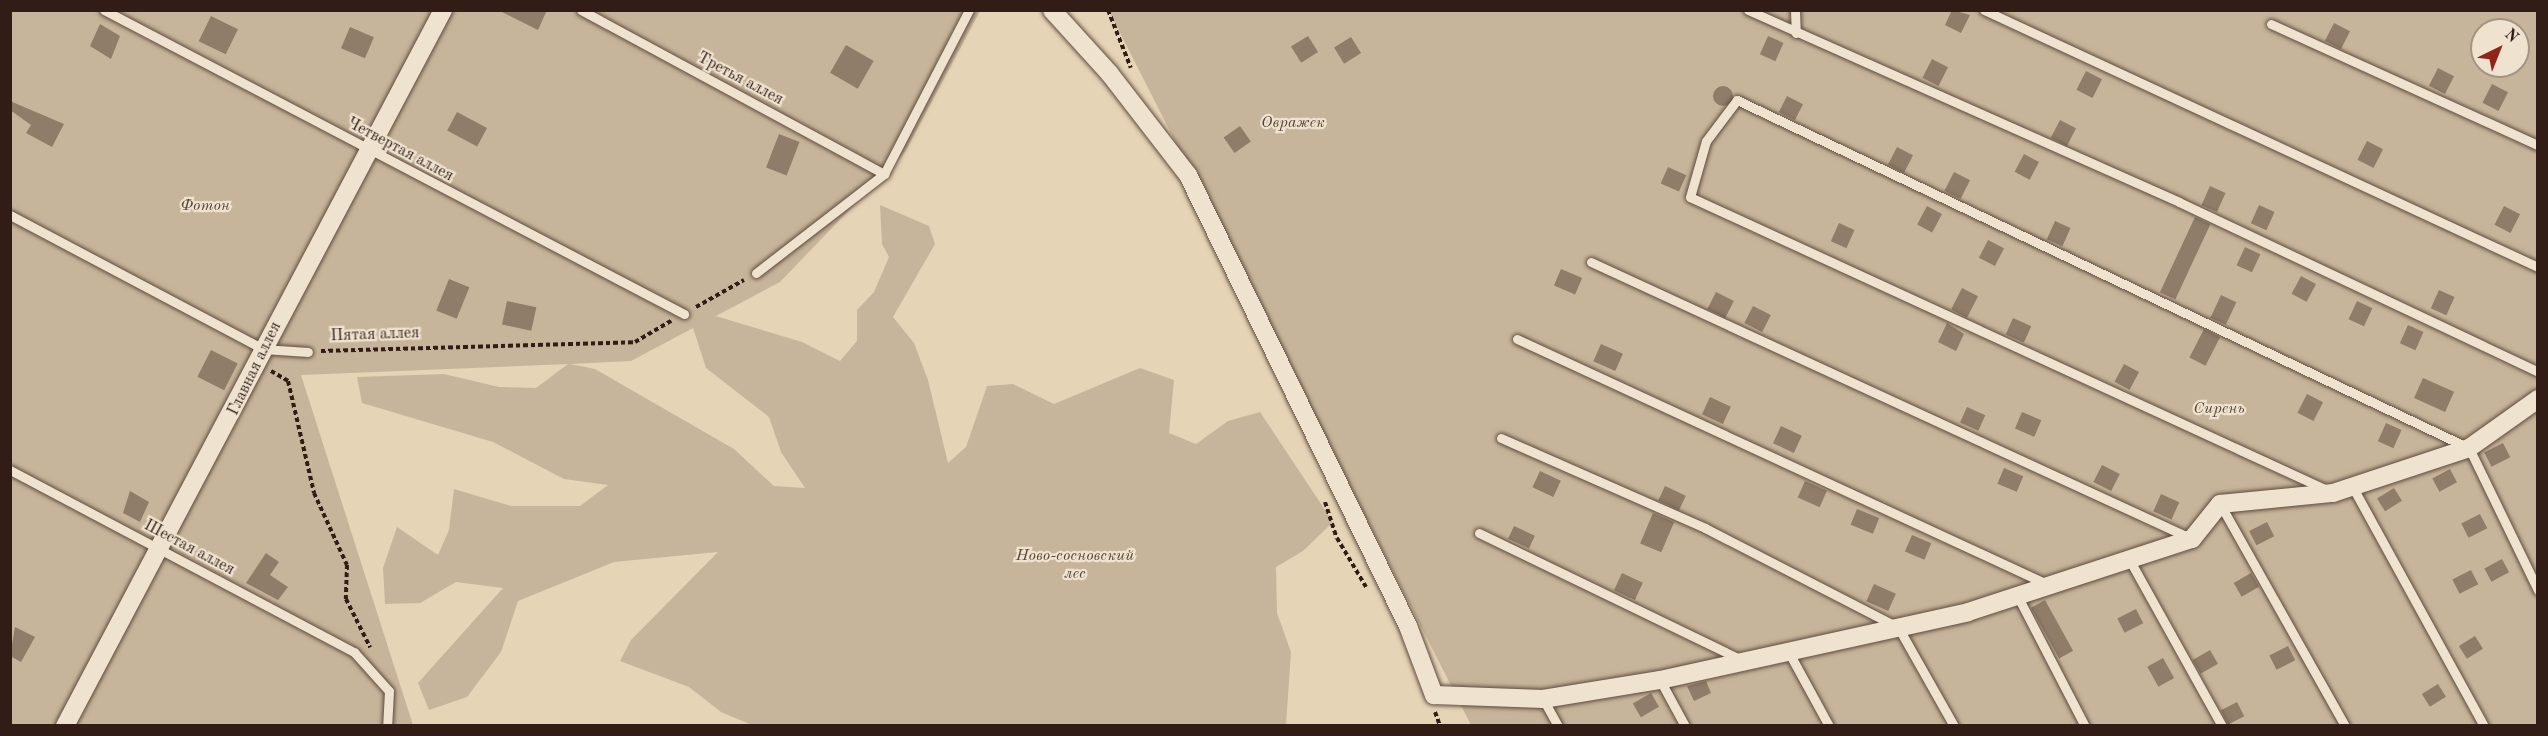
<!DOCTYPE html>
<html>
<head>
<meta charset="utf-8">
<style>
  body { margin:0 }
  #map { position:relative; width:2548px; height:736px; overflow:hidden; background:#e6d4b7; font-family:"Old Standard TT",serif }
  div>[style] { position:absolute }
  .green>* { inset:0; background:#c7b59b }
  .building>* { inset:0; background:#8f7c69; transform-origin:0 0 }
  .round { border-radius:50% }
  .path>* { height:4px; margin-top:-2px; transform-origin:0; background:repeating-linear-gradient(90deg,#311d15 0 4.5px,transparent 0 7.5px) }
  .roads { filter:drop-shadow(0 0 2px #5e4b3e) drop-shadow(0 0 2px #5e4b3e) }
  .service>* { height:9px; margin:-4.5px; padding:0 4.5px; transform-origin:4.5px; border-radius:4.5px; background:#efe3d0 }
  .minor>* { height:18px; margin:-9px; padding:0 9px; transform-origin:9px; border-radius:9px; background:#efe3d0 }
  span { translate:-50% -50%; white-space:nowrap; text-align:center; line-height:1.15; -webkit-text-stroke:4.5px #efe3d0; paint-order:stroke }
  .street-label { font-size:16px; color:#311d15 }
  .park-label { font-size:16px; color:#564336; font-style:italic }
  .frame { position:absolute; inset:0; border:12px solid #311d15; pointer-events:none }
  .north { position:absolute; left:2470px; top:18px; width:60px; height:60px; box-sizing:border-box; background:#efe3d0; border:2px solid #a39485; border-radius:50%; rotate:43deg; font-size:16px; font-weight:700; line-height:24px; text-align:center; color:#311d15 }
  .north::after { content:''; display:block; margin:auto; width:21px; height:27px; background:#8f2418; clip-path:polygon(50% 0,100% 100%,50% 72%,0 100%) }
</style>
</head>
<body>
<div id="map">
  <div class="green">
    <div style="clip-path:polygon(evenodd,10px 11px,980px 11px,905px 152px,780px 282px,716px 316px,802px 342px,840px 361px,857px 341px,857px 310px,874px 292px,889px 257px,882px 244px,880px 205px,929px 226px,935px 244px,893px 317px,914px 343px,928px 380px,948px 463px,966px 447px,987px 386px,1013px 384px,1054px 404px,1140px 368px,1174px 380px,1169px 433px,1196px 444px,1228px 421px,1260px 412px,1333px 522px,1303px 551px,1276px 567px,1277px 613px,1291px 652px,1286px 725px,752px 725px,721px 712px,689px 687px,620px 661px,631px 640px,718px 552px,614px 562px,518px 601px,501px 652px,467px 697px,429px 710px,418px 683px,503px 588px,456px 582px,420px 603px,385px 604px,383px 568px,397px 527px,438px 555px,449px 530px,454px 489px,511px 506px,580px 506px,608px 485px,564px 479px,493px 442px,362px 403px,357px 377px,444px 374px,499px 387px,536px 388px,568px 364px,301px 375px,413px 725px,11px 725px,10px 11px,693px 328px,706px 368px,769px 417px,781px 452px,805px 488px,774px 486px,734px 449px,595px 369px,570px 364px,631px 361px,693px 328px)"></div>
    <div style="clip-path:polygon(evenodd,1109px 11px,2537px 11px,2537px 725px,1471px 725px,1109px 11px,2482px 30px,2518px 30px,2518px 66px,2482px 66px,2482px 30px)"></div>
  </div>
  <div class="building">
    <div style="clip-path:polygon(498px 10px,547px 10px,538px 30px)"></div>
    <div style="clip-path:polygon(1952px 10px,1970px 15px,1961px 33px,1945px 25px)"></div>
    <div style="left:211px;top:16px;width:30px;height:28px;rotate:26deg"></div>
    <div style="left:2334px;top:23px;width:18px;height:20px;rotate:27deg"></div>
    <div style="clip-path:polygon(100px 24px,120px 36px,111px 59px,90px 46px)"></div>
    <div style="left:350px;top:27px;width:26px;height:23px;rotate:23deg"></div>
    <div style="left:1308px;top:36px;width:19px;height:20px;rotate:58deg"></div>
    <div style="left:1768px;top:36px;width:17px;height:20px;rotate:24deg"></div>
    <div style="left:1351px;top:37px;width:19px;height:20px;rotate:58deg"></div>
    <div style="left:846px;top:45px;width:32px;height:32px;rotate:30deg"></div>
    <div style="left:1932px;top:59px;width:18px;height:21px;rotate:27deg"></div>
    <div style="left:2438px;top:68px;width:18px;height:20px;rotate:27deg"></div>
    <div style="left:2086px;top:71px;width:18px;height:21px;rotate:27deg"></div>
    <div style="left:2492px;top:84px;width:18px;height:21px;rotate:27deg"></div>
    <div class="round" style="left:1713px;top:86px;width:20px;height:20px"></div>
    <div style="left:1787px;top:96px;width:18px;height:18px;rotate:27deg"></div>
    <div style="clip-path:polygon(10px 101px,64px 124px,52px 147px,26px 133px,31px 125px,10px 110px)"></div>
    <div style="left:457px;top:112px;width:34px;height:21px;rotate:28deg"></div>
    <div style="left:2060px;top:120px;width:18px;height:20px;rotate:27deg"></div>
    <div style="left:1240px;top:126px;width:19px;height:20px;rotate:55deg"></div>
    <div style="left:779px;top:134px;width:22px;height:36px;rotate:21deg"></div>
    <div style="left:2367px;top:141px;width:18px;height:21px;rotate:27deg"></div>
    <div style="left:1897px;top:147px;width:18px;height:20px;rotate:27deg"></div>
    <div style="left:2024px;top:154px;width:17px;height:20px;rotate:28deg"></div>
    <div style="left:1668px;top:167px;width:20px;height:18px;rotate:24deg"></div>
    <div style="left:1954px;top:172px;width:18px;height:21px;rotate:27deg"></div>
    <div style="left:2210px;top:186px;width:17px;height:21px;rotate:24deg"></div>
    <div style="left:2259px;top:205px;width:17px;height:20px;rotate:24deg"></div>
    <div style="left:1927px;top:206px;width:17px;height:21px;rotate:28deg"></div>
    <div style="left:2504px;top:206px;width:18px;height:21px;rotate:27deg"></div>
    <div style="left:2195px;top:217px;width:17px;height:83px;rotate:25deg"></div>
    <div style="left:2055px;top:221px;width:17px;height:20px;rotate:24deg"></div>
    <div style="left:1839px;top:223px;width:17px;height:20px;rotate:24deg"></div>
    <div style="left:1988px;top:240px;width:18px;height:20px;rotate:27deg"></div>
    <div style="left:2245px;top:247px;width:17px;height:20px;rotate:25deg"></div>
    <div style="left:1561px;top:269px;width:23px;height:18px;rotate:23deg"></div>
    <div style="left:2301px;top:276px;width:17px;height:20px;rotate:28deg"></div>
    <div style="left:449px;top:279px;width:22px;height:34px;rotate:22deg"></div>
    <div style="left:1962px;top:288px;width:18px;height:24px;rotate:27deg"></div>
    <div style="left:2439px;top:290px;width:17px;height:20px;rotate:24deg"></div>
    <div style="left:1716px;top:292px;width:20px;height:19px;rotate:27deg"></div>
    <div style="left:2221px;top:295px;width:17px;height:25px;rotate:25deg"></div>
    <div style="left:507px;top:301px;width:30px;height:24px;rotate:12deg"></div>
    <div style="left:2357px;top:301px;width:17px;height:20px;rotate:25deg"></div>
    <div style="left:1753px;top:306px;width:20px;height:19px;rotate:27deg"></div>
    <div style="left:2013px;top:318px;width:20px;height:18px;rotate:24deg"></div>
    <div style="clip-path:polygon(1947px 323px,1964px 334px,1956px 351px,1938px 342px)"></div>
    <div style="left:2408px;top:325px;width:17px;height:20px;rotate:24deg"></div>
    <div style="left:2204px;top:329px;width:18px;height:32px;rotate:27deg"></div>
    <div style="left:1601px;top:344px;width:24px;height:19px;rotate:24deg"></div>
    <div style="left:211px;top:350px;width:30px;height:30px;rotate:27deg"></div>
    <div style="left:2124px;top:364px;width:17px;height:20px;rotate:28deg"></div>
    <div style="left:2423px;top:378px;width:34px;height:22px;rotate:24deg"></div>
    <div style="left:2307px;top:394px;width:18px;height:21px;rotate:27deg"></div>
    <div style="left:1710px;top:397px;width:23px;height:19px;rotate:25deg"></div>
    <div style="left:1967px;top:407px;width:20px;height:17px;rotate:24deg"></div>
    <div style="left:2022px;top:412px;width:21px;height:18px;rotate:23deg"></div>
    <div style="left:2386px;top:423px;width:17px;height:20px;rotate:24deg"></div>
    <div style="left:1781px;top:426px;width:23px;height:19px;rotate:25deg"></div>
    <div style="left:2503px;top:443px;width:16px;height:21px;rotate:63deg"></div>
    <div style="left:2102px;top:465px;width:20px;height:19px;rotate:27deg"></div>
    <div style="left:2004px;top:468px;width:21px;height:17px;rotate:23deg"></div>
    <div style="left:2450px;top:469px;width:15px;height:20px;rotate:62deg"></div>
    <div style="left:1540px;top:471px;width:23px;height:18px;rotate:25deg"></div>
    <div style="left:1805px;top:481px;width:24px;height:18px;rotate:24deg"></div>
    <div style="left:1665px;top:486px;width:23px;height:16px;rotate:25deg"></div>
    <div style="left:2394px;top:488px;width:15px;height:20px;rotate:58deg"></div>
    <div style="clip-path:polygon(130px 491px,149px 502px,140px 522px,123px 513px)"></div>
    <div style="left:2161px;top:494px;width:20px;height:19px;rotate:24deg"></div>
    <div style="left:1857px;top:509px;width:24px;height:17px;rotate:22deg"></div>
    <div style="left:1653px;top:513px;width:23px;height:33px;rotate:23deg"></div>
    <div style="left:2480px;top:514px;width:16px;height:21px;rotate:63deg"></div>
    <div style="left:2267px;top:522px;width:16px;height:20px;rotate:63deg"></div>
    <div style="left:1514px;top:526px;width:23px;height:14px;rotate:25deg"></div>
    <div style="left:1912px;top:535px;width:21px;height:18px;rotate:23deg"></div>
    <div style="clip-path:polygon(266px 553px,279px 562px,270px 575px,288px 587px,278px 600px,246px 583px)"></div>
    <div style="left:2502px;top:559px;width:15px;height:20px;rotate:62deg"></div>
    <div style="left:2471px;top:570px;width:16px;height:21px;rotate:63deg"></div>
    <div style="left:1622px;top:573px;width:23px;height:19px;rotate:25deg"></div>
    <div style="left:2251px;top:573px;width:16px;height:20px;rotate:60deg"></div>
    <div style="left:1874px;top:584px;width:24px;height:19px;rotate:24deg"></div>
    <div style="left:2045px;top:600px;width:58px;height:16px;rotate:61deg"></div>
    <div style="left:2136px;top:609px;width:16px;height:21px;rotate:63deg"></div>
    <div style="clip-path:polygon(15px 627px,35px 637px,21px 662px,10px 656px)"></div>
    <div style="left:2475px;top:636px;width:15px;height:19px;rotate:58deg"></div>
    <div style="left:2288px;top:646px;width:16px;height:21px;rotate:63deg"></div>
    <div style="left:2210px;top:650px;width:16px;height:20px;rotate:60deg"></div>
    <div style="left:2163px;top:658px;width:23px;height:18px;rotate:61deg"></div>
    <div style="clip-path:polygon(1706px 681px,1711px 693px,1694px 701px,1687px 686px)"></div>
    <div style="left:2438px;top:684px;width:15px;height:19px;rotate:58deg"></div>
    <div style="left:1651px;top:693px;width:16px;height:21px;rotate:60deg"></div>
    <div style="left:2237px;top:702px;width:16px;height:18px;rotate:63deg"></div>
  </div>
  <div class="path">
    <div style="left:1108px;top:10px;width:62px;rotate:68.4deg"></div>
    <div style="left:696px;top:307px;width:55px;rotate:-29.4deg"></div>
    <div style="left:321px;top:351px;width:314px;rotate:-1.6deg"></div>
    <div style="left:635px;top:342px;width:42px;rotate:-30.3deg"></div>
    <div style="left:271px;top:371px;width:20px;rotate:30deg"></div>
    <div style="left:288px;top:381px;width:115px;rotate:76.9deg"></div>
    <div style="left:314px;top:493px;width:79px;rotate:65.4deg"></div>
    <div style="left:347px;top:565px;width:34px;rotate:92deg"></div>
    <div style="left:346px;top:599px;width:54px;rotate:63.4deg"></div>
    <div style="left:1325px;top:502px;width:38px;rotate:72deg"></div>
    <div style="left:1337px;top:538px;width:57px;rotate:59.4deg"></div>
    <div style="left:1435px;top:712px;width:15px;rotate:70deg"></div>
  </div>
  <div class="roads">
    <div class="service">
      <div style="left:104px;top:10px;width:655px;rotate:27.66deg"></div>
      <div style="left:581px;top:10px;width:345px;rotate:28.4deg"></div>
      <div style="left:1748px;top:10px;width:472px;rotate:24deg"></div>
      <div style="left:2179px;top:202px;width:397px;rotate:25.3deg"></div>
      <div style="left:1795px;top:10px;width:23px;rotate:88deg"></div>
      <div style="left:1984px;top:10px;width:611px;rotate:24.89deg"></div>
      <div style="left:2271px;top:24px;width:293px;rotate:24.4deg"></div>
      <div style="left:10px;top:215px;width:286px;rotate:27.9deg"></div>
      <div style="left:263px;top:349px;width:45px;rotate:3.8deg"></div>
      <div style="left:1591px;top:262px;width:660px;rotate:24.74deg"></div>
      <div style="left:756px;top:273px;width:162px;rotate:-37.7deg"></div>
      <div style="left:884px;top:174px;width:185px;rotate:-62.6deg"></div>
      <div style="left:1517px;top:339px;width:584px;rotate:24.81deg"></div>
      <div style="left:1501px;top:438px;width:223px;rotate:23.8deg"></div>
      <div style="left:1705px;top:528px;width:217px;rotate:27.2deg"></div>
      <div style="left:1898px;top:627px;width:114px;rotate:60.5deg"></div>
      <div style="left:10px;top:470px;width:389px;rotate:27.9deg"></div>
      <div style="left:354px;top:652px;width:52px;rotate:48.1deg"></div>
      <div style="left:389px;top:691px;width:35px;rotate:93deg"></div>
      <div style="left:2352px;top:486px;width:274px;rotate:61.2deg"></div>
      <div style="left:2327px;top:490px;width:701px;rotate:-155.3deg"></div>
      <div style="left:1690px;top:197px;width:58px;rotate:-74.1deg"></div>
      <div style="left:1706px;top:141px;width:51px;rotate:-52.9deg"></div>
      <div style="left:1737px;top:100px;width:811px;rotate:25.43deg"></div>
      <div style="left:2469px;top:448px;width:158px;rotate:64.1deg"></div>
      <div style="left:2220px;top:504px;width:255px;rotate:60.6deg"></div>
      <div style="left:1479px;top:533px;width:292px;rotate:25.8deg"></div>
      <div style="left:2129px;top:559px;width:191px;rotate:60.9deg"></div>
      <div style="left:2018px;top:597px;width:145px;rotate:62.6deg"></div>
      <div style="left:1788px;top:651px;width:85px;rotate:61.3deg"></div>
      <div style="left:1660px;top:680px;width:52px;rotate:61.5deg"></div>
      <div style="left:1543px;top:699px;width:31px;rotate:61deg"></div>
    </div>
    <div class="minor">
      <div style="left:1052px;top:10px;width:86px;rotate:47.8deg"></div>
      <div style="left:1110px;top:74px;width:128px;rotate:52.3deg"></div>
      <div style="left:1188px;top:175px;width:502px;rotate:64deg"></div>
      <div style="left:1408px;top:626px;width:74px;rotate:69.4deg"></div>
      <div style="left:1434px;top:695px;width:109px;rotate:2.1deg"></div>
      <div style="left:1543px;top:699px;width:119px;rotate:-9.2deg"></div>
      <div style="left:1660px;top:680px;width:315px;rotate:-12.4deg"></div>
      <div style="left:1968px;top:612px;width:236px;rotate:-18.1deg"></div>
      <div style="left:2192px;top:539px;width:45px;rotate:-51.3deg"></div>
      <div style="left:2220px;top:504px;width:114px;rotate:-5.6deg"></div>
      <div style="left:2333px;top:493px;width:143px;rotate:-18.3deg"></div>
      <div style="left:2469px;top:448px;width:85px;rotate:-35.4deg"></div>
      <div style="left:65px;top:726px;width:810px;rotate:-62.17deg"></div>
    </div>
  </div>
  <div class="street-label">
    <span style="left:740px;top:79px;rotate:28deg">Третья аллея</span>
    <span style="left:400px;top:150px;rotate:28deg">Четвертая аллея</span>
    <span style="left:375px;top:335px;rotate:-2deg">Пятая аллея</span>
    <span style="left:255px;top:369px;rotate:-64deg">Главная аллея</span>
    <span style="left:189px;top:548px;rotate:28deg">Шестая аллея</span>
  </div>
  <div class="park-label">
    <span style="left:1293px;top:123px">Овражек</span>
    <span style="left:205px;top:206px">Фотон</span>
    <span style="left:2219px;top:409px">Сирень</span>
    <span style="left:1075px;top:565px">Ново-сосновский<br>лес</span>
  </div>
  <div class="frame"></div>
  <div class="north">N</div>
</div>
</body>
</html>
